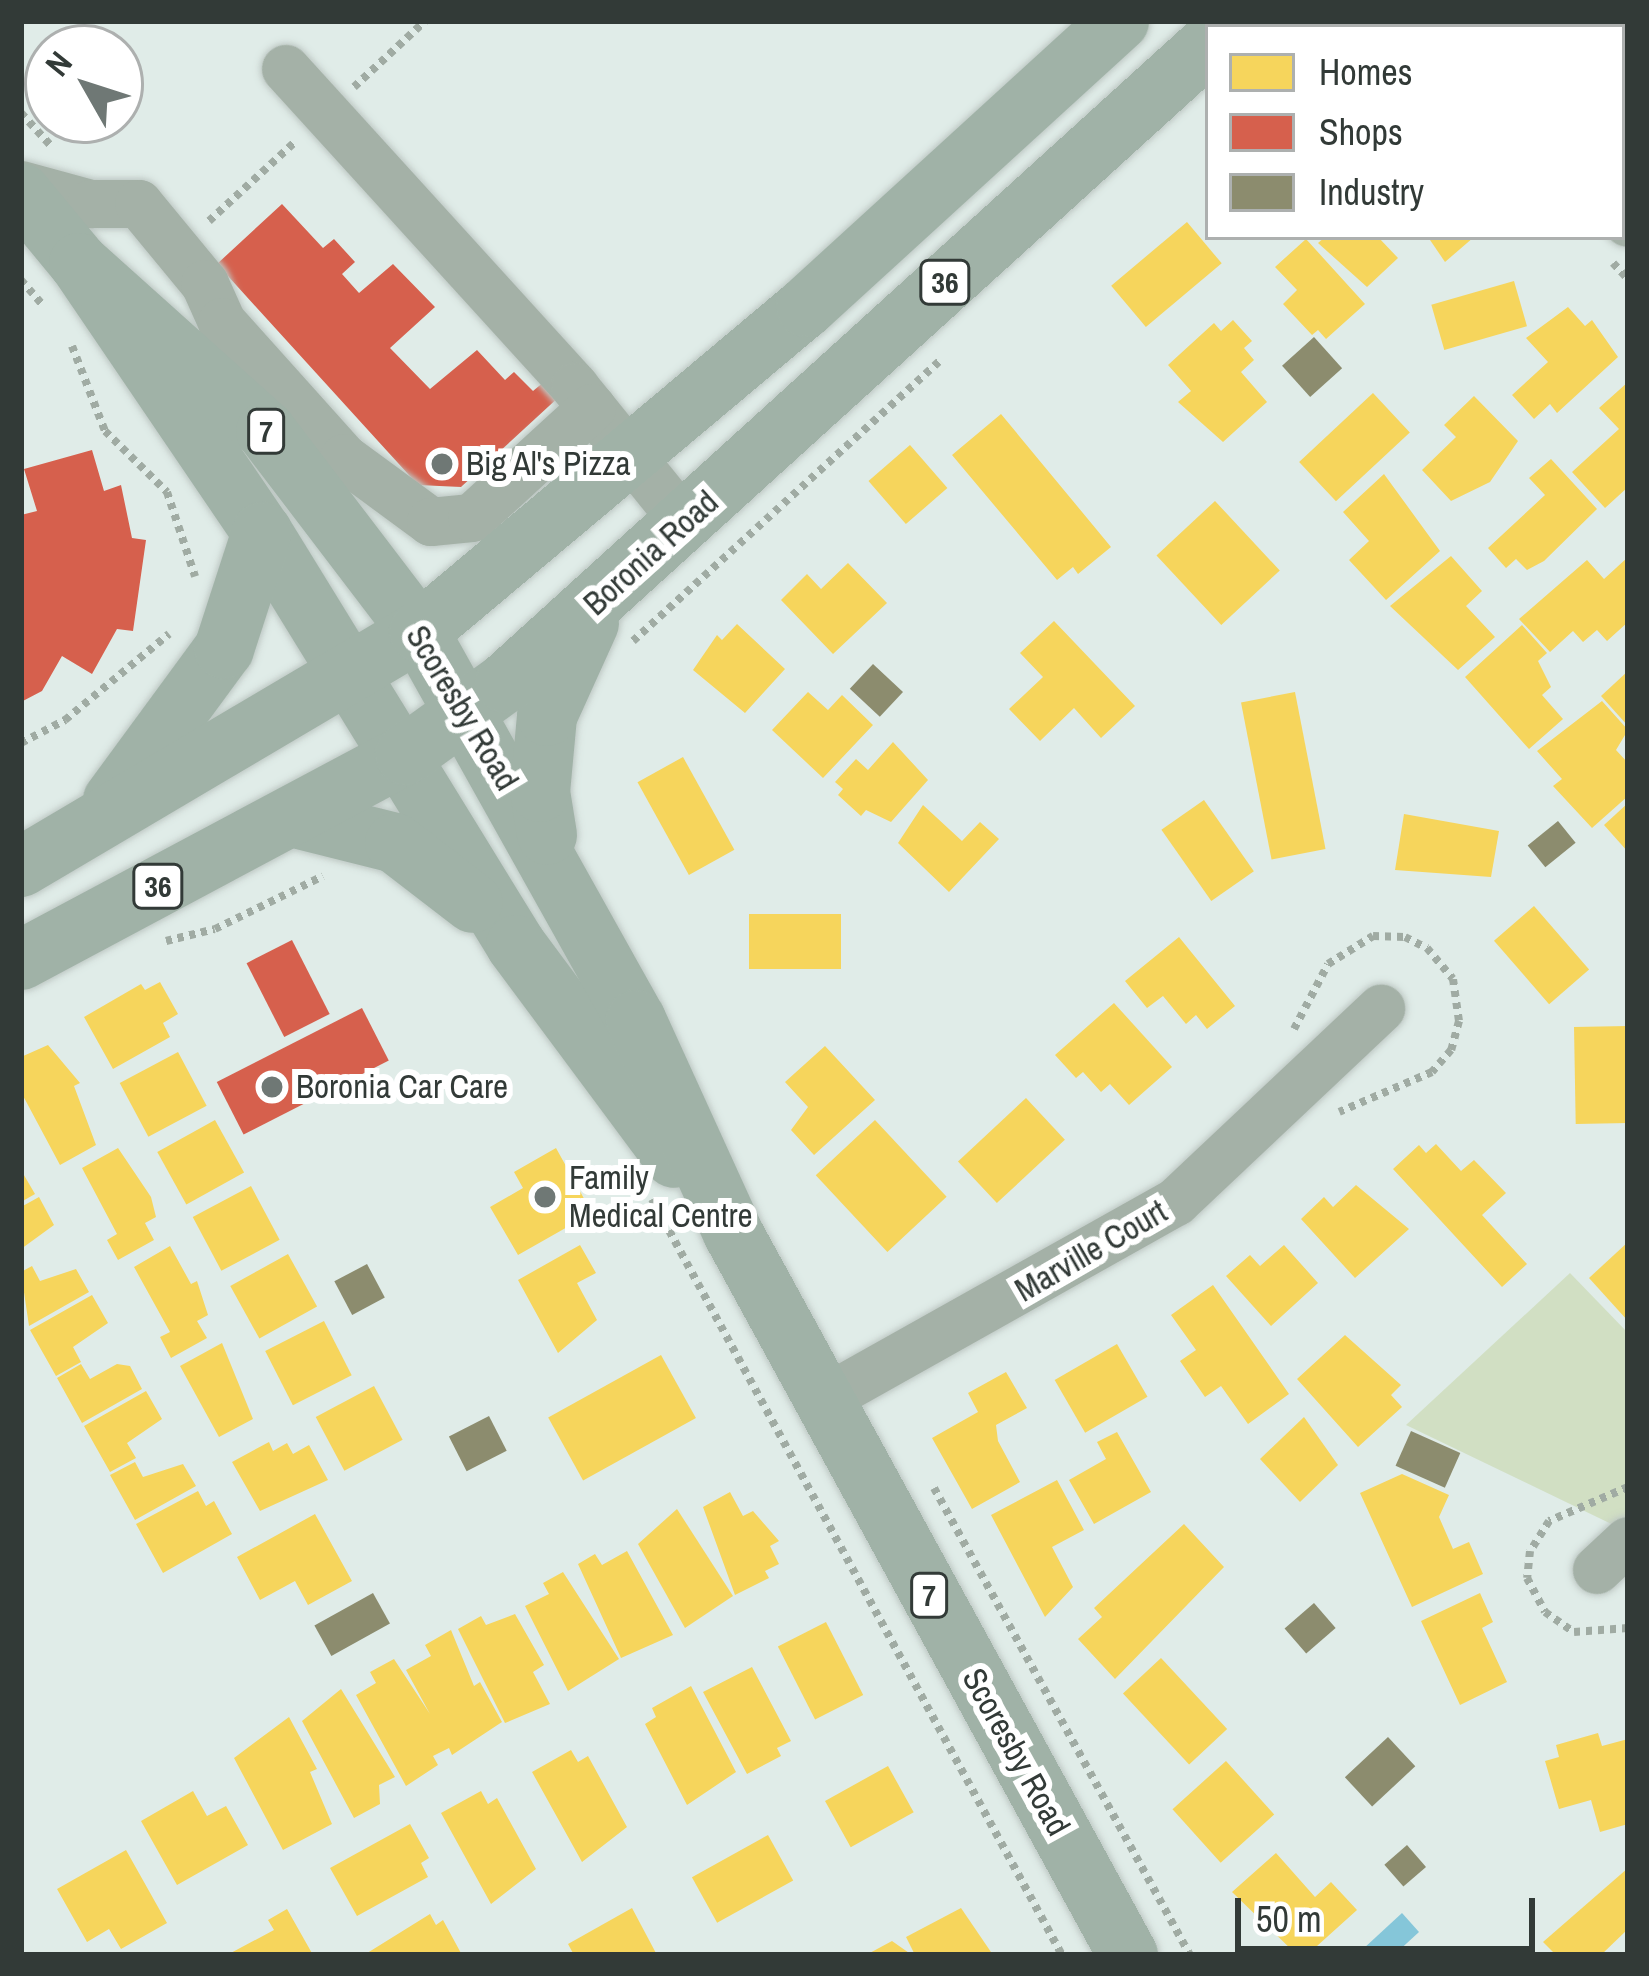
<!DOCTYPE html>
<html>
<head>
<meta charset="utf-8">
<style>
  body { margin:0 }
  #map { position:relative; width:1649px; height:1976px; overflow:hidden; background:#e0ece8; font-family:"Archivo Narrow",sans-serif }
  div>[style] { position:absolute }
  .green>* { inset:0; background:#d1dfc3 }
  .water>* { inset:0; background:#85c6d9 }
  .homes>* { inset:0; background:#f6d55c; transform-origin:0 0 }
  .shops>* { inset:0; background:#d6604d; transform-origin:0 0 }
  .industry>* { inset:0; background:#8c8c6e; transform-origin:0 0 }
  .path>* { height:8px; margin-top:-4px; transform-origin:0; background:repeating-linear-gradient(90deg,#a0aba3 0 6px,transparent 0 12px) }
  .roads { filter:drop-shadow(0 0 3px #bec8c4) drop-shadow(0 0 3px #bec8c4) }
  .minor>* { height:48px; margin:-24px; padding:0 24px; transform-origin:24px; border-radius:24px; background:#a4b1a7 }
  .major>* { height:60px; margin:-30px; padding:0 30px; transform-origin:30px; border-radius:30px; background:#a0b2a7 }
  .dots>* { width:33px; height:33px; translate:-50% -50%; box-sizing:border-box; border:6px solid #fff; border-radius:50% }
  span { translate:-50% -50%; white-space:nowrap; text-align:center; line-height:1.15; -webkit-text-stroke:12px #fff; paint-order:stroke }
  .shield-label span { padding:3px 9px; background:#fff; border:3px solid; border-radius:9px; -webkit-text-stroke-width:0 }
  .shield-label { font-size:30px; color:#323a37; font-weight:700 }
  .poi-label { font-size:33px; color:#323a37 }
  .left { translate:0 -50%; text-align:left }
  .street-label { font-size:33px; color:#323a37 }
  .frame { position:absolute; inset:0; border:24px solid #323a37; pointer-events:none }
  .legend { position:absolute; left:1205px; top:24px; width:420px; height:216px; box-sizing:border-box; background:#fff; border:3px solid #adb0af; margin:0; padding:15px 21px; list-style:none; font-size:36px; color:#323a37 }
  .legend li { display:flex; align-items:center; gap:24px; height:60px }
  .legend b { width:60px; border:3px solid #adb0af }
  .north { position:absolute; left:24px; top:24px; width:120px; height:120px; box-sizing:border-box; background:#fff; border:3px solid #adb0af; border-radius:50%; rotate:309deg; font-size:33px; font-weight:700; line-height:48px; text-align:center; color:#323a37 }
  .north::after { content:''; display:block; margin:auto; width:42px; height:54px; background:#6f7875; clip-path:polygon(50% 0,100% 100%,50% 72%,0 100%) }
  .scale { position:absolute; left:1235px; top:1898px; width:300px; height:54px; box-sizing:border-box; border:6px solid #323a37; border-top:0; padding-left:15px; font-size:36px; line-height:42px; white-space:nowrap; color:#323a37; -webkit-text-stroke:9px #fff; paint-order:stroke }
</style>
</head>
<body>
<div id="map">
  <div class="green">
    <div style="clip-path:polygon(1570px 1273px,1628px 1333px,1628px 1532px,1406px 1425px)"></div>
  </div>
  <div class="water">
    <div style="clip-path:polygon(1402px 1913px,1419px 1932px,1394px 1955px,1368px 1955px,1363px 1949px)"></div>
  </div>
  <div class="homes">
    <div style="left:1187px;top:222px;width:54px;height:99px;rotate:50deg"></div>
    <div style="clip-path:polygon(1325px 237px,1378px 237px,1398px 258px,1367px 287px,1318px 243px)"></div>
    <div style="clip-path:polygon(1428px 237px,1474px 237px,1445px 262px)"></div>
    <div style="clip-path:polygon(1306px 239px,1365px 304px,1326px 339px,1318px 330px,1312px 335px,1283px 304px,1297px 290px,1275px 267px)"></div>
    <div style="left:1514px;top:281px;width:47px;height:86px;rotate:74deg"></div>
    <div style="clip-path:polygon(1568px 307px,1585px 326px,1592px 320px,1618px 357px,1557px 413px,1550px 404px,1534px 419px,1512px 395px,1548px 362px,1526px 338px)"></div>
    <div style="clip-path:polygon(1233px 320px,1252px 341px,1244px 348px,1254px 360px,1241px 372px,1267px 402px,1223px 442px,1178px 402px,1191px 391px,1168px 365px,1214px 323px,1221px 331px)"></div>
    <div style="clip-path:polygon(1628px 382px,1628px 487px,1605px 508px,1572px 472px,1619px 429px,1599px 408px)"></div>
    <div style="left:1373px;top:393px;width:54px;height:101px;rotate:47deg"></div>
    <div style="clip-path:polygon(1474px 396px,1518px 441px,1490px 482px,1451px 501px,1422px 470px,1456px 437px,1444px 425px)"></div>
    <div style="clip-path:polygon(1001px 414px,1111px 547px,1078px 574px,1073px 567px,1057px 580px,952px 455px)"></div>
    <div style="left:910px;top:445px;width:57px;height:55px;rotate:49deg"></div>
    <div style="clip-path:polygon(1551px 459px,1597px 509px,1544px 561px,1527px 570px,1516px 559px,1506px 568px,1488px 548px,1545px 495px,1529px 478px)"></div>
    <div style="clip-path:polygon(1384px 474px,1440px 551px,1386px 600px,1349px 560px,1369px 541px,1343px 512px)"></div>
    <div style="left:1215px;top:501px;width:95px;height:80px;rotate:47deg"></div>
    <div style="clip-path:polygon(1451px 556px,1482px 591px,1466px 606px,1495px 637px,1458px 670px,1390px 606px)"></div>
    <div style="clip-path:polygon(1628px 557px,1628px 622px,1607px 641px,1597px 630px,1583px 642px,1573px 631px,1550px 652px,1519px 619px,1587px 560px,1604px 579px)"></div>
    <div style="clip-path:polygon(848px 563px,887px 603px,833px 654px,781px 600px,807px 574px,821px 589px)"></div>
    <div style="clip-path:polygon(1054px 621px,1135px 706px,1101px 738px,1074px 708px,1040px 741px,1009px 709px,1043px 677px,1020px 653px)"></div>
    <div style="clip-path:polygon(737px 624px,785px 669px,745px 713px,693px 670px,717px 635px,722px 640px)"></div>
    <div style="clip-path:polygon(1522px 625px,1547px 653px,1538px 661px,1551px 687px,1542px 695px,1563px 719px,1529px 749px,1465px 677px)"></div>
    <div style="clip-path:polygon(1628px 671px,1628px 726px,1601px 696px)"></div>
    <div style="clip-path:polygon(808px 692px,828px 710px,842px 695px,873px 725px,823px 778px,772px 730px)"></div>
    <div style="left:1295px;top:692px;width:160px;height:55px;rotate:79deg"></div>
    <div style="clip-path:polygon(1602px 701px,1628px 730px,1616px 750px,1628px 763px,1628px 796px,1592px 828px,1553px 786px,1562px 779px,1537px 751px)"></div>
    <div style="clip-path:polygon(893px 742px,928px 780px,891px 822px,866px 810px,861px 816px,838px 795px,843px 789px,835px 782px,856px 759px,868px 770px)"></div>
    <div style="left:683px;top:757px;width:106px;height:52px;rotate:61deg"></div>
    <div style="left:1204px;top:800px;width:87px;height:52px;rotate:55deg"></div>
    <div style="clip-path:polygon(1628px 803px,1628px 852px,1604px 825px)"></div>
    <div style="clip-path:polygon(923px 805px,962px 841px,980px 822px,999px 839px,949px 892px,898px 843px)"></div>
    <div style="clip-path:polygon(1404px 814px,1499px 831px,1491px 877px,1395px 870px)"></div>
    <div style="left:1534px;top:906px;width:84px;height:53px;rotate:49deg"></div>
    <div style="left:841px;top:914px;width:55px;height:92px;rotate:90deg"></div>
    <div style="clip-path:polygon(1179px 937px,1235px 1006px,1207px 1029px,1196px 1015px,1186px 1024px,1163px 996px,1147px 1008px,1125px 981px)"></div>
    <div style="clip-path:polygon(160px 982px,178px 1014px,163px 1023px,170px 1037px,113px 1069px,84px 1017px,141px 984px,145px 990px)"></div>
    <div style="clip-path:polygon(1114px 1003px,1172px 1067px,1129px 1105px,1110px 1084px,1101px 1092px,1083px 1072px,1076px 1078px,1055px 1055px)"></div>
    <div style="left:1627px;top:1026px;width:97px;height:53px;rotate:89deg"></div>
    <div style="clip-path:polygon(48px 1045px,80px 1083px,74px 1086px,96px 1145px,60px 1165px,21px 1092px,21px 1057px)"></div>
    <div style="clip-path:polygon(825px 1046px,875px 1100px,814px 1155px,791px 1130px,808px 1107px,785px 1082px)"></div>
    <div style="left:178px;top:1052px;width:61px;height:66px;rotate:62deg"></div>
    <div style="left:1026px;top:1098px;width:57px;height:93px;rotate:47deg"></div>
    <div style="left:215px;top:1120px;width:60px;height:66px;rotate:61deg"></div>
    <div style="left:875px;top:1120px;width:105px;height:81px;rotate:47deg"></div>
    <div style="clip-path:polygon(1436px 1144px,1461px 1171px,1474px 1160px,1506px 1193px,1482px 1215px,1527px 1264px,1502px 1287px,1393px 1169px,1419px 1145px,1426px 1153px)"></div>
    <div style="clip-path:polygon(118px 1148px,151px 1197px,156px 1217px,145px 1223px,154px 1240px,118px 1260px,107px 1240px,117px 1234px,82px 1168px)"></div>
    <div style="clip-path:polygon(556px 1148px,592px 1213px,518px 1255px,490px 1207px,523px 1188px,514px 1172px)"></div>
    <div style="clip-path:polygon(21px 1170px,35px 1194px,21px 1202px)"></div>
    <div style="clip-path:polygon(1356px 1185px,1409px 1229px,1355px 1278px,1301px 1219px,1324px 1197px,1333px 1207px)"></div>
    <div style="left:251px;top:1186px;width:61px;height:66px;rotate:62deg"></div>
    <div style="clip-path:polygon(39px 1197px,54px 1225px,21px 1249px,21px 1207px)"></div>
    <div style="clip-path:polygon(1628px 1242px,1628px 1321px,1589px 1278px)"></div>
    <div style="clip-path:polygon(580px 1245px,596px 1273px,577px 1283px,597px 1320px,558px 1353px,518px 1280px)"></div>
    <div style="clip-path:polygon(1284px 1245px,1318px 1283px,1271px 1326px,1226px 1276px,1250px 1255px,1260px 1266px)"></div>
    <div style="clip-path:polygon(170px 1246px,191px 1284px,197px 1281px,208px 1315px,197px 1321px,207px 1338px,171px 1358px,160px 1337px,170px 1332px,134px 1267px)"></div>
    <div style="left:288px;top:1254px;width:60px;height:66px;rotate:61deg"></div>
    <div style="clip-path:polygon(32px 1266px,40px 1281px,76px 1269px,89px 1292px,29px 1326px,21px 1272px)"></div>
    <div style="clip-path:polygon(1213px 1285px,1289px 1394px,1248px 1424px,1221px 1386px,1205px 1397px,1180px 1361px,1196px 1350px,1171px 1315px)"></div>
    <div style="clip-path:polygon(92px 1295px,108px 1323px,73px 1347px,81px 1362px,56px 1376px,30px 1330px)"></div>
    <div style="left:324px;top:1321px;width:61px;height:66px;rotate:63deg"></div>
    <div style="clip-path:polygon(1345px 1335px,1401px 1385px,1391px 1395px,1402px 1407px,1358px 1447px,1297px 1379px)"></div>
    <div style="clip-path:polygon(222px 1343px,253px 1419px,219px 1437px,180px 1366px)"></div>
    <div style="left:1117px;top:1344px;width:61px;height:72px;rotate:60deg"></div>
    <div style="left:661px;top:1355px;width:72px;height:129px;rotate:61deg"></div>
    <div style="clip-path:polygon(81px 1364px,90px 1379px,117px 1364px,130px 1366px,142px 1389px,82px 1423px,57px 1378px)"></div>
    <div style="clip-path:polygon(1006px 1372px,1027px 1408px,996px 1425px,998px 1441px,1020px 1482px,972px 1509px,932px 1438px,978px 1412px,968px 1393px)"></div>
    <div style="left:374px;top:1386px;width:61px;height:66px;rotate:62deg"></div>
    <div style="clip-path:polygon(146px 1391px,162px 1419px,127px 1443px,136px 1458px,110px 1472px,84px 1426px)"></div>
    <div style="clip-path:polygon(1304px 1417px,1338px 1465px,1300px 1502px,1260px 1459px)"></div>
    <div style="clip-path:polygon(1117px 1432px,1151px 1492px,1094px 1524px,1069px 1480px,1106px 1459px,1097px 1442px)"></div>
    <div style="clip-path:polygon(269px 1442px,273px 1451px,287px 1443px,293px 1454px,309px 1445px,328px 1480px,260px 1511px,232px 1462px)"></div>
    <div style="clip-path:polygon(135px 1462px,143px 1477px,183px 1464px,196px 1486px,135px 1520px,110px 1475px)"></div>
    <div style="clip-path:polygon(1402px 1474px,1449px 1495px,1439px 1517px,1453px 1549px,1469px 1542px,1483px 1574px,1412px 1607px,1360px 1493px)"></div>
    <div style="clip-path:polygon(1057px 1480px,1084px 1530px,1052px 1547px,1073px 1587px,1045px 1617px,991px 1515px)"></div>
    <div style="clip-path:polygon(198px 1491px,206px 1506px,214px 1501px,232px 1534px,163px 1573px,136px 1524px)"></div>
    <div style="clip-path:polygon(730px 1492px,743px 1516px,753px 1511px,779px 1541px,770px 1546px,779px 1564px,765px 1571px,769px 1578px,735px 1595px,703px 1507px)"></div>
    <div style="clip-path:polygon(677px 1509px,733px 1596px,685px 1628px,638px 1544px)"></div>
    <div style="clip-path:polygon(315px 1514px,352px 1581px,308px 1605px,295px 1581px,260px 1600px,237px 1557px)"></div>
    <div style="clip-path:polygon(1184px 1524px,1224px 1567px,1115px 1679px,1078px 1639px,1102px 1617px,1094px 1608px)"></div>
    <div style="clip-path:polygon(627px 1551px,673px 1635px,621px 1658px,578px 1564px,595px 1554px,602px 1565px)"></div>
    <div style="clip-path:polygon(563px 1572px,619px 1659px,568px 1691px,525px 1606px,549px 1594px,543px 1583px)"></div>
    <div style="clip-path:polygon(1480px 1593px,1493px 1622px,1482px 1628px,1507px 1682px,1460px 1705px,1421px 1621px)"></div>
    <div style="clip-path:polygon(515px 1614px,544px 1665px,533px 1672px,550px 1704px,505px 1723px,458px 1629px,481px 1616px,486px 1625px)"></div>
    <div style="left:826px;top:1622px;width:82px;height:54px;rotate:63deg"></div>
    <div style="clip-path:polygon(451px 1630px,474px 1686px,480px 1682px,502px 1722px,452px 1755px,449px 1748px,433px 1756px,438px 1765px,406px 1786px,356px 1695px,376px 1683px,370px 1672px,394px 1659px,430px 1714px,406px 1670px,431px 1656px,425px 1645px)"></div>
    <div style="left:1161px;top:1658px;width:97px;height:52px;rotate:47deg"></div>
    <div style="clip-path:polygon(752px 1667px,791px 1741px,777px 1748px,781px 1756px,747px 1774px,703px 1692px)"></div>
    <div style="clip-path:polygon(691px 1686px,736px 1772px,687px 1805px,645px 1724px,656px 1717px,652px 1708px)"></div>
    <div style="clip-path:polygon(341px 1689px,395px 1777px,379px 1785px,380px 1804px,354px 1818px,302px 1721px)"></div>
    <div style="clip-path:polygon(289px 1717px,317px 1769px,310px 1772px,332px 1824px,283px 1850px,234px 1758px)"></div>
    <div style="clip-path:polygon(1598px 1733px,1602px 1746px,1628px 1739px,1628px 1824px,1600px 1832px,1591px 1800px,1559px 1809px,1545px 1761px,1559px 1757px,1556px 1745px)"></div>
    <div style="clip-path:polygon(571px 1750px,578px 1762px,588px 1756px,627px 1827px,582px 1862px,532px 1772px)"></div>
    <div style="left:1226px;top:1761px;width:72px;height:72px;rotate:48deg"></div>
    <div style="left:888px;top:1766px;width:53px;height:72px;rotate:61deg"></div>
    <div style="clip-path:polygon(193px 1791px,207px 1816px,226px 1806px,248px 1845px,177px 1885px,141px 1821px)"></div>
    <div style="clip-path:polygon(481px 1791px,488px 1804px,497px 1798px,536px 1869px,491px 1904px,441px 1813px)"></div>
    <div style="clip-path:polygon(410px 1824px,429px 1858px,421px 1863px,428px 1877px,357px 1916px,330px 1868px)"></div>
    <div style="left:768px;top:1835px;width:52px;height:87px;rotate:61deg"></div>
    <div style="clip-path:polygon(126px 1850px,167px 1923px,121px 1949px,109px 1929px,87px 1942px,57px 1889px)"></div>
    <div style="clip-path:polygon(1276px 1853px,1315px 1897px,1331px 1882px,1357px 1910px,1307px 1955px,1297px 1955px,1232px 1892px)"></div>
    <div style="clip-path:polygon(1628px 1868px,1628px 1929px,1601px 1955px,1556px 1955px,1543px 1942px)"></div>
    <div style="clip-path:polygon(632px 1908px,657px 1955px,574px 1955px,568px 1944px)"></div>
    <div style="clip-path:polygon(961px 1908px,993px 1955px,915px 1955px,906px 1937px)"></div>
    <div style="clip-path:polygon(287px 1909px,313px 1955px,227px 1955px,274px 1930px,268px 1920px)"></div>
    <div style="clip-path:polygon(430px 1914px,436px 1925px,443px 1920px,462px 1955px,364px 1955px)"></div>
    <div style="clip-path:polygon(892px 1941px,912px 1955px,866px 1955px)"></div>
  </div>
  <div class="shops">
    <div style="clip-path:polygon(282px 204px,323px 248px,334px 239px,355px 262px,342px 274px,359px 293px,393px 264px,435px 307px,390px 348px,430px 389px,477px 350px,505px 380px,514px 372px,533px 391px,545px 381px,561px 395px,461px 487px,418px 485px,217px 264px)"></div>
    <div style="clip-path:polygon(92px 450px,104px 491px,121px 485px,132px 538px,146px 540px,133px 631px,117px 629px,92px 674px,62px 656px,42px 691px,21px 702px,21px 515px,37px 511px,24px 469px)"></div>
    <div style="left:292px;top:940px;width:83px;height:51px;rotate:63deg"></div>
    <div style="left:362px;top:1008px;width:59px;height:163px;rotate:63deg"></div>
  </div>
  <div class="industry">
    <div style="left:1314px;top:337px;width:42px;height:43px;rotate:48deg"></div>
    <div style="left:873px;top:664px;width:41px;height:34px;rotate:43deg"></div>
    <div style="left:1558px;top:821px;width:28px;height:39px;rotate:51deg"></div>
    <div style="left:367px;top:1264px;width:38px;height:37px;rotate:62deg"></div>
    <div style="left:489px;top:1416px;width:39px;height:45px;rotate:63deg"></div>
    <div style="left:1411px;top:1431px;width:54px;height:38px;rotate:24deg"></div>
    <div style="left:373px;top:1593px;width:35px;height:67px;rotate:61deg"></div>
    <div style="left:1314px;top:1603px;width:33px;height:39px;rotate:49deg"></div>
    <div style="left:1388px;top:1737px;width:40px;height:59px;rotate:47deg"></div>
    <div style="left:1407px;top:1845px;width:29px;height:30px;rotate:49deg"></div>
  </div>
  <div class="path">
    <div style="left:1386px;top:21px;width:8px;rotate:50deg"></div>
    <div style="left:1305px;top:27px;width:9px;rotate:-41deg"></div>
    <div style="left:354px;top:87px;width:97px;rotate:-42.9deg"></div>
    <div style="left:21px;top:113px;width:46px;rotate:47.6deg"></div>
    <div style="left:209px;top:221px;width:117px;rotate:-42.6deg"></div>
    <div style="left:1613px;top:263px;width:22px;rotate:47deg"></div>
    <div style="left:21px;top:280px;width:33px;rotate:49deg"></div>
    <div style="left:72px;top:346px;width:91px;rotate:68.8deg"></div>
    <div style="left:105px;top:431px;width:87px;rotate:44.5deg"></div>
    <div style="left:167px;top:492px;width:89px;rotate:71.6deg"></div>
    <div style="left:633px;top:641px;width:417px;rotate:-42.4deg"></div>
    <div style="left:21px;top:743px;width:50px;rotate:-27.6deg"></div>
    <div style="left:65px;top:720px;width:135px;rotate:-39.6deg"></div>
    <div style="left:166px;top:941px;width:50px;rotate:-13.8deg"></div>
    <div style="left:215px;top:929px;width:120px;rotate:-26.1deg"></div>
    <div style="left:1294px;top:1029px;width:73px;rotate:-62.4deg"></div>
    <div style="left:1328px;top:964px;width:53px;rotate:-31.9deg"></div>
    <div style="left:1373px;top:936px;width:32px;rotate:2deg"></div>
    <div style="left:1405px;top:937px;width:25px;rotate:27deg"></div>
    <div style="left:1427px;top:948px;width:40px;rotate:50deg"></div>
    <div style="left:1453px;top:979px;width:42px;rotate:81.9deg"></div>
    <div style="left:1459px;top:1021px;width:30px;rotate:105deg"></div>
    <div style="left:1451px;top:1050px;width:29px;rotate:131deg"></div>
    <div style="left:1432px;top:1072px;width:101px;rotate:156.7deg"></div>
    <div style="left:652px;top:1199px;width:860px;rotate:61.53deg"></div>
    <div style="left:1628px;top:1487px;width:86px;rotate:156.7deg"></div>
    <div style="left:1549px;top:1521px;width:36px;rotate:122deg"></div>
    <div style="left:1530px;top:1551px;width:27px;rotate:96deg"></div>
    <div style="left:1527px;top:1578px;width:38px;rotate:62deg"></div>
    <div style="left:1545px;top:1612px;width:35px;rotate:35deg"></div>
    <div style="left:1574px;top:1632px;width:54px;rotate:-4.2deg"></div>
    <div style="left:934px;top:1488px;width:533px;rotate:61.27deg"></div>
  </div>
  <div class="roads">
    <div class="minor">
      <div style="left:1442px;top:21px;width:8px;rotate:45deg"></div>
      <div style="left:286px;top:69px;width:430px;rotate:47.7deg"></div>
      <div style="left:575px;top:387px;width:175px;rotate:51deg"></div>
      <div style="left:21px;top:185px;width:73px;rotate:15.2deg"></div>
      <div style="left:91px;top:204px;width:48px"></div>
      <div style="left:139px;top:204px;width:104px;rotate:50.5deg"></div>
      <div style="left:205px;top:284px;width:42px;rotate:65.9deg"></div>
      <div style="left:222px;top:322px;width:183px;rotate:48.1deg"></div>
      <div style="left:344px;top:458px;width:108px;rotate:36.3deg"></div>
      <div style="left:431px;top:522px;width:41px;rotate:-5.6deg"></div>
      <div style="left:472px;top:518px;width:163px;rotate:-42.5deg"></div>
      <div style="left:1622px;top:216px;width:9px;rotate:49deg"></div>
      <div style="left:823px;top:1400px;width:405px;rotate:-29.3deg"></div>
      <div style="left:1176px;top:1202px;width:282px;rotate:-43.3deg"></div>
      <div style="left:1597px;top:1570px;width:42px;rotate:-43.1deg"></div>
    </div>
    <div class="major">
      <div style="left:21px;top:193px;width:91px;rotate:50.4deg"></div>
      <div style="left:79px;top:263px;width:325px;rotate:55.8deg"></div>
      <div style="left:262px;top:532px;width:485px;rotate:58.4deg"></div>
      <div style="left:516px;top:945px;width:265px;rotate:53.4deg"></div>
      <div style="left:79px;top:263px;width:251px;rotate:41.9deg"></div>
      <div style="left:266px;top:431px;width:253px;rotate:52.7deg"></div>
      <div style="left:419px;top:632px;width:445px;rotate:60.8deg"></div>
      <div style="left:636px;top:1020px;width:234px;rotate:65.5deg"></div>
      <div style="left:733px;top:1233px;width:823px;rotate:61.32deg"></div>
      <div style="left:113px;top:800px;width:187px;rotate:-53.7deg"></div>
      <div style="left:224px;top:649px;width:123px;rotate:-72deg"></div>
      <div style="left:291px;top:817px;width:107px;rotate:14deg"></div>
      <div style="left:395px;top:843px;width:98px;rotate:37.6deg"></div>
      <div style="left:547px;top:835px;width:44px;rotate:-99.2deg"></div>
      <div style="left:540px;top:792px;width:76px;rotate:-84.7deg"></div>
      <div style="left:547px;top:716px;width:102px;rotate:-65.7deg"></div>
      <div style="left:21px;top:867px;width:462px;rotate:-30.6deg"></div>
      <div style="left:419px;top:632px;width:505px;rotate:-40.02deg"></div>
      <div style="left:806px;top:307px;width:424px;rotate:-42.4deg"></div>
      <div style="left:21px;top:960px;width:435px;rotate:-28.1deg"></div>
      <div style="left:405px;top:755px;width:123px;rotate:-35.8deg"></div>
      <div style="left:505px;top:683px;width:949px;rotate:-42.22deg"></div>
    </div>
  </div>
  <div class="dots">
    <div style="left:442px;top:464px;background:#6f7875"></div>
    <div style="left:272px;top:1087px;background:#6f7875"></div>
    <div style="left:545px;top:1197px;background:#6f7875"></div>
  </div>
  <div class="shield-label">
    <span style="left:945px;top:282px">36</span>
    <span style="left:266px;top:431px">7</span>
    <span style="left:158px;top:886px">36</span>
    <span style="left:929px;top:1595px">7</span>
  </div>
  <div class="poi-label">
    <span class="left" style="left:466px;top:464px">Big Al's Pizza</span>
    <span class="left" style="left:296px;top:1087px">Boronia Car Care</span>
    <span class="left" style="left:569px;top:1197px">Family<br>Medical Centre</span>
  </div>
  <div class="street-label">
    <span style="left:651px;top:553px;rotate:-42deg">Boronia Road</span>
    <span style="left:462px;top:708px;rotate:59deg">Scoresby Road</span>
    <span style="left:1091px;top:1251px;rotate:-30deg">Marville Court</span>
    <span style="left:1016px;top:1752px;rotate:61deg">Scoresby Road</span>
  </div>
  <div class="frame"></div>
  <ul class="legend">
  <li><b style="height:33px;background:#f6d55c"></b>Homes</li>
  <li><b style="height:33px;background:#d6604d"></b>Shops</li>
  <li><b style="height:33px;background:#8c8c6e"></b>Industry</li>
  </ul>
  <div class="north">N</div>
  <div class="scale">50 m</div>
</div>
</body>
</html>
